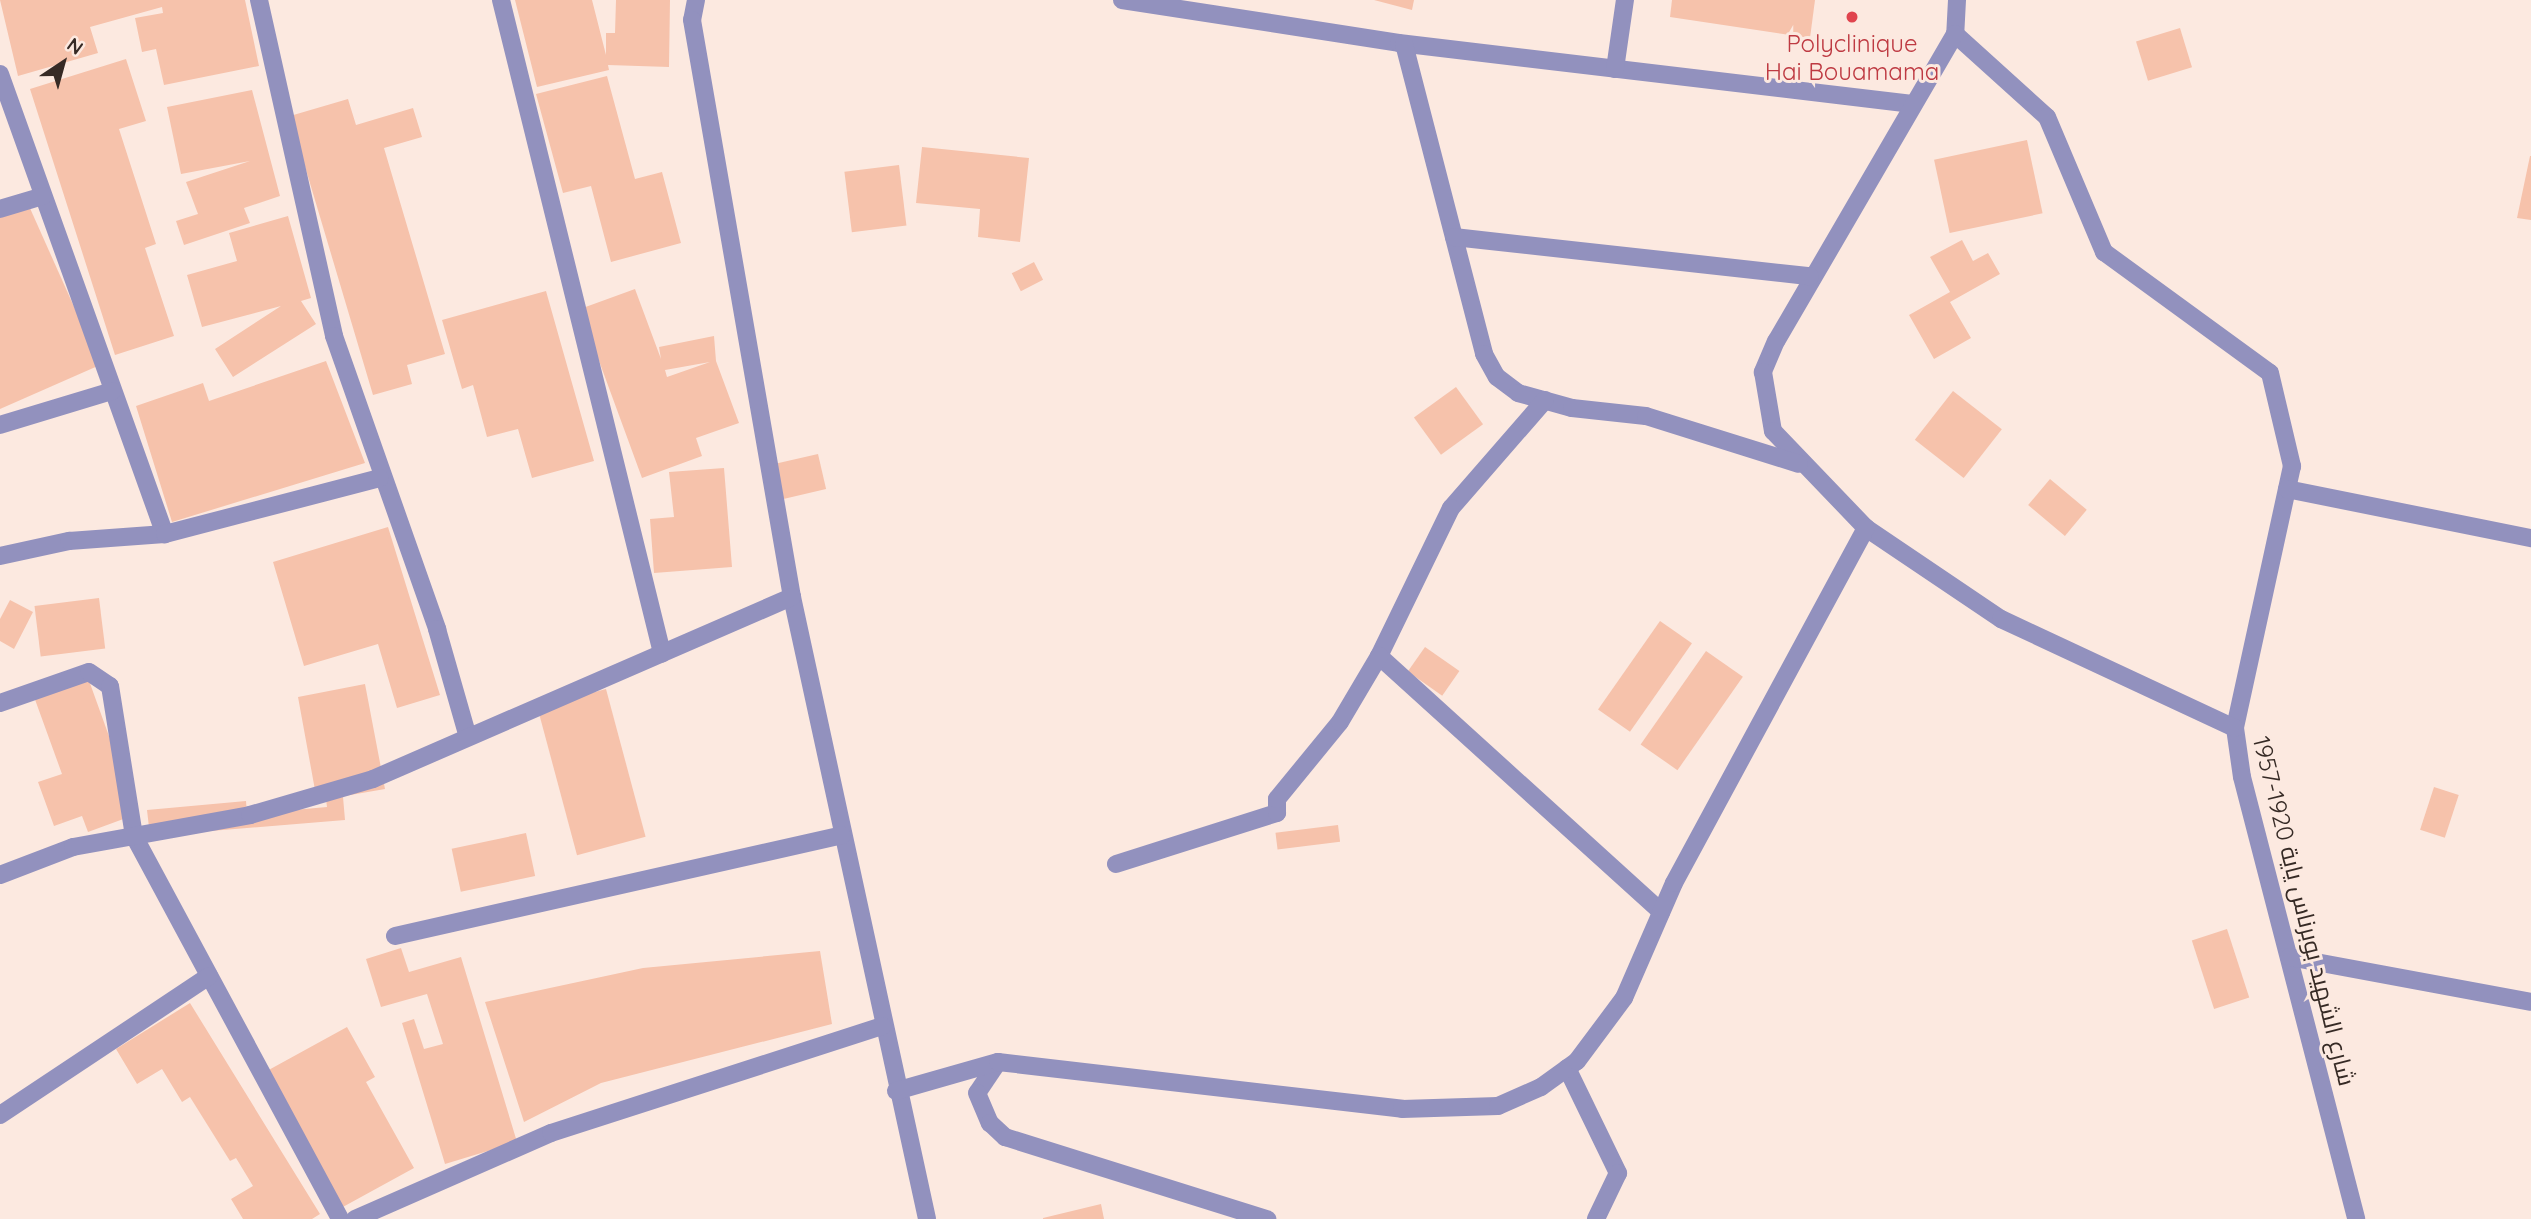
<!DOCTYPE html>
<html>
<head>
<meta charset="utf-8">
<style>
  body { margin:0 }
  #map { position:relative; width:2531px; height:1219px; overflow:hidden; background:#fce9e0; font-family:Quicksand,Cairo,sans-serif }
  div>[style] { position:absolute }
  .building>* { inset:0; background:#f6c2ab; transform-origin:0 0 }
  .minor>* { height:18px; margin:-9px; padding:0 9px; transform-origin:9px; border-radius:9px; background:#9291be }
  .dots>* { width:19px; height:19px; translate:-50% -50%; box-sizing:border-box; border:4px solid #fce9e0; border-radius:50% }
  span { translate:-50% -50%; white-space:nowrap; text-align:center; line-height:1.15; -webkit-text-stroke:6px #fce9e0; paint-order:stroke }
  .health-label { font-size:24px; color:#be3a42 }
  .street-label { font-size:24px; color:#362a25 }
  .north { position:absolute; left:28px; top:28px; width:70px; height:70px; -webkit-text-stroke:5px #fce9e0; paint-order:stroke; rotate:36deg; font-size:19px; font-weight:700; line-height:28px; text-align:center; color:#362a25 }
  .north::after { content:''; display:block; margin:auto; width:24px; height:32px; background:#362a25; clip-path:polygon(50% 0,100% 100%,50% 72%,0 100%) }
</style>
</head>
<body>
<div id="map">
  <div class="building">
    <div style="clip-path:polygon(0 0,245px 0,259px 66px,164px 85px,156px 49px,142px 52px,135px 18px,163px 13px,162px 7px,90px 27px,98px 53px,18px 76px)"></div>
    <div style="clip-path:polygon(515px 0,592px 0,606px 55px,606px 33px,615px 33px,616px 0,670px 0,669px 67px,608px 65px,609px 70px,537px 87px)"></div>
    <div style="clip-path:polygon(1374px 0,1414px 0,1412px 10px)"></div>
    <div style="clip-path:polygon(1672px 0,1815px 0,1810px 38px,1670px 17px)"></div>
    <div style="left:2180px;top:28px;width:41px;height:46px;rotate:73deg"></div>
    <div style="clip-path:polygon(126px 59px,146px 121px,119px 129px,156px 244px,145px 248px,174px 336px,115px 355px,30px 89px)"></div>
    <div style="clip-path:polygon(607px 76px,635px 179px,662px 172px,681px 243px,611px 262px,591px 186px,563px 193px,536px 94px)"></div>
    <div style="clip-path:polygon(252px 90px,280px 196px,244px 208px,250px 223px,184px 245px,176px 221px,198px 214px,186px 182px,250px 161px,181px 174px,167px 107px)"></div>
    <div style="clip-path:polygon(348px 99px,356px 125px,413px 108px,422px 137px,384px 148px,445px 354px,407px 365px,412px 384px,373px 395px,290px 116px)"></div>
    <div style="left:2027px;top:140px;width:75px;height:95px;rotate:78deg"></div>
    <div style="clip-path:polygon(922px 147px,1029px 158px,1020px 242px,978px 237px,980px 209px,916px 203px)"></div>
    <div style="clip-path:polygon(2530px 156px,2531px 156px,2531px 220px,2517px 218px)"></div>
    <div style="left:899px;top:165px;width:61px;height:55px;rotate:83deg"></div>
    <div style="clip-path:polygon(25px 197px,100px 365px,0 409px,0 208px)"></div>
    <div style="clip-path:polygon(288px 216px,311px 298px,301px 301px,316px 324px,233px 377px,215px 349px,281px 306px,202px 327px,187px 275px,237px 261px,229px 233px)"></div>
    <div style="clip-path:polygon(1962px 240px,1973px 261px,1988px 253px,2000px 274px,1950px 302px,1971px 338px,1934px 359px,1909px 315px,1950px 292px,1930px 257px)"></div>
    <div style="left:1034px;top:262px;width:20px;height:25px;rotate:63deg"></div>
    <div style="clip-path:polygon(evenodd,635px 289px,661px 359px,659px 347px,714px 336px,716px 361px,739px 423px,696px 438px,702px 456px,642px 478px,580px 309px,635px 289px,710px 362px,667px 377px,665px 370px,710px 362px)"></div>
    <div style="clip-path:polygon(546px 291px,594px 461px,532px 478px,518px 429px,487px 437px,473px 385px,462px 389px,442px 320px)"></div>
    <div style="clip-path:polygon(326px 361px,365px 463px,172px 522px,136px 406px,203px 383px,209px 401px)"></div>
    <div style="left:1456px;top:387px;width:46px;height:52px;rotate:54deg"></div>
    <div style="left:1953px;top:391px;width:62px;height:62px;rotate:38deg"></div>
    <div style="left:818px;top:454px;width:36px;height:46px;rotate:77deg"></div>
    <div style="clip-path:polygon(724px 468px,732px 567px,654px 573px,650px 519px,674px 517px,669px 472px)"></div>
    <div style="left:2050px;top:479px;width:48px;height:34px;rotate:40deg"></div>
    <div style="clip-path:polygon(388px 527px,440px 695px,397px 708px,378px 644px,304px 666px,273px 562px)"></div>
    <div style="left:99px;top:598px;width:51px;height:65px;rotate:83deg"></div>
    <div style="clip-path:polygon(10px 600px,33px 612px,14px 649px,0 641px,0 619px)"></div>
    <div style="left:1660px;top:621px;width:39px;height:108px;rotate:35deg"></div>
    <div style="left:1425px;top:647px;width:42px;height:30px;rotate:35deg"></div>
    <div style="left:1706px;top:651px;width:45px;height:114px;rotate:35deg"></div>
    <div style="clip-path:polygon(87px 675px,137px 814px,88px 832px,82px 816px,54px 826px,38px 782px,62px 774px,33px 694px)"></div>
    <div style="clip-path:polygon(365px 684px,385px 789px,333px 798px,343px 797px,345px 820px,150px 836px,147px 810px,246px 801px,247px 814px,327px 807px,326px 799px,317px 801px,298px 697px)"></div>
    <div style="left:606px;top:689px;width:153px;height:71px;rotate:75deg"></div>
    <div style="left:2434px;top:787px;width:26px;height:45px;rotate:18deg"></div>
    <div style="left:1338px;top:825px;width:17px;height:63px;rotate:83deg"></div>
    <div style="left:526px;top:833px;width:44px;height:76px;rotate:78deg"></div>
    <div style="left:2227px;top:929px;width:72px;height:37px;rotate:72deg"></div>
    <div style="clip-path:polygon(401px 948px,409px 972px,461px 957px,517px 1142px,445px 1164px,402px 1023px,414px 1019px,424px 1049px,443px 1044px,427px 994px,381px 1007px,366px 959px)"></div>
    <div style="clip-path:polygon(820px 951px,832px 1024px,601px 1083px,524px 1122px,485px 1002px,643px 968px)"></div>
    <div style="clip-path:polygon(190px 1003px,320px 1214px,312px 1219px,243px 1219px,231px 1199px,253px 1186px,236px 1158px,230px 1161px,190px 1097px,182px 1102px,162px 1069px,137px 1084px,116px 1049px)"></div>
    <div style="clip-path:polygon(347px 1027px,375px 1077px,366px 1082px,414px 1168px,341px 1208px,265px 1072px)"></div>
    <div style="clip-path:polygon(1101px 1204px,1104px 1219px,1043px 1219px,1043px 1218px)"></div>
  </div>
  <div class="minor">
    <div style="left:259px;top:0;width:344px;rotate:77.4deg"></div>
    <div style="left:334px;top:336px;width:311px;rotate:70.6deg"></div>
    <div style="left:437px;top:629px;width:112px;rotate:74deg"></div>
    <div style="left:501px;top:0;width:673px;rotate:76.15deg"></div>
    <div style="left:696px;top:0;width:20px;rotate:101deg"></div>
    <div style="left:692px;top:20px;width:586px;rotate:80.17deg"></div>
    <div style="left:792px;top:597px;width:636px;rotate:77.75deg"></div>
    <div style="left:1122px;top:0;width:280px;rotate:8.8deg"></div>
    <div style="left:1399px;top:43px;width:517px;rotate:6.78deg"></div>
    <div style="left:1957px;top:0;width:34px;rotate:93deg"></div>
    <div style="left:1955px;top:34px;width:124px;rotate:42.1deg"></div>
    <div style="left:2047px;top:117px;width:147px;rotate:67.1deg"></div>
    <div style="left:2104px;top:252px;width:205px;rotate:36.1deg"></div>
    <div style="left:2270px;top:373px;width:96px;rotate:76.7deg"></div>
    <div style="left:2292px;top:466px;width:268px;rotate:102.3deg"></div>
    <div style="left:2235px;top:728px;width:49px;rotate:81.9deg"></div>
    <div style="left:2242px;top:777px;width:456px;rotate:75.5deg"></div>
    <div style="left:1955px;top:34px;width:355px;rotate:120.2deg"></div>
    <div style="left:1776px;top:341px;width:34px;rotate:113deg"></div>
    <div style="left:1763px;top:372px;width:60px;rotate:80.4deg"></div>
    <div style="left:1773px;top:431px;width:134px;rotate:46.2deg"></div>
    <div style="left:1866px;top:528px;width:163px;rotate:34deg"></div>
    <div style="left:2001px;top:619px;width:258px;rotate:25deg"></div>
    <div style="left:1404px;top:44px;width:320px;rotate:75.5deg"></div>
    <div style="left:1484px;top:354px;width:26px;rotate:61deg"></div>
    <div style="left:1497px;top:377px;width:26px;rotate:37deg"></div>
    <div style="left:1518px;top:393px;width:56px;rotate:15.5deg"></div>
    <div style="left:1572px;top:408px;width:74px;rotate:6.2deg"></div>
    <div style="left:1646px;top:416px;width:160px;rotate:17.4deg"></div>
    <div style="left:1615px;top:69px;width:70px;rotate:-81.8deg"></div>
    <div style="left:0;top:74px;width:489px;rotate:70.3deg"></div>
    <div style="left:0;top:209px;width:45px;rotate:-16.8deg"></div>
    <div style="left:1454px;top:237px;width:358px;rotate:6.3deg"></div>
    <div style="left:1545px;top:400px;width:143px;rotate:131deg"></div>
    <div style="left:1451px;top:508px;width:165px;rotate:115.9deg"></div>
    <div style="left:1379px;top:656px;width:381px;rotate:42.2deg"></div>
    <div style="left:0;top:425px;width:117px;rotate:-16.9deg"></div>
    <div style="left:2287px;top:489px;width:249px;rotate:11.4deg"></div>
    <div style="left:0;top:556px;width:71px;rotate:-12.3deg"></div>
    <div style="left:69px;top:541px;width:96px;rotate:-4.2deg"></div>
    <div style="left:165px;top:534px;width:222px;rotate:-14.6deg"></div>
    <div style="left:0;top:703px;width:94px;rotate:-19.2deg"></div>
    <div style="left:89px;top:672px;width:25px;rotate:34deg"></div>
    <div style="left:110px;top:686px;width:152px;rotate:80.9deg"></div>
    <div style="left:134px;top:836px;width:435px;rotate:61.7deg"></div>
    <div style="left:1116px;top:864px;width:169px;rotate:-17.6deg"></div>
    <div style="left:1277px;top:813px;width:14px;rotate:-90deg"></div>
    <div style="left:1277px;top:799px;width:99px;rotate:-50.7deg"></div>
    <div style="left:1340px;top:722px;width:77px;rotate:-59.4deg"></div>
    <div style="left:0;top:875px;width:78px;rotate:-21deg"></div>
    <div style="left:73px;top:847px;width:180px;rotate:-10.2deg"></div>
    <div style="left:250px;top:815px;width:128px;rotate:-16.3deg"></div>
    <div style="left:373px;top:779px;width:457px;rotate:-23.5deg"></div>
    <div style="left:395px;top:936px;width:458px;rotate:-12.7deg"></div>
    <div style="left:2289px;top:957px;width:246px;rotate:10.5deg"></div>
    <div style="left:998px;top:1062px;width:37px;rotate:124deg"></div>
    <div style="left:977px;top:1093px;width:33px;rotate:67deg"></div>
    <div style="left:990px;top:1123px;width:21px;rotate:43deg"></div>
    <div style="left:1005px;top:1137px;width:275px;rotate:17.4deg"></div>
    <div style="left:1567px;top:1068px;width:117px;rotate:64.1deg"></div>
    <div style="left:1618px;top:1173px;width:51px;rotate:115.6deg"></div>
    <div style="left:896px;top:1091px;width:106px;rotate:-15.9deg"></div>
    <div style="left:998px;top:1062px;width:407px;rotate:6.6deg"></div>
    <div style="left:1402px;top:1109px;width:96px;rotate:-1.8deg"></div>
    <div style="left:1498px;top:1106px;width:47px;rotate:-23.8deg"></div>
    <div style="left:1541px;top:1087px;width:44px;rotate:-35.8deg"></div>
    <div style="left:1577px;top:1061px;width:79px;rotate:-53.3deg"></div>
    <div style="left:1624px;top:998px;width:125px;rotate:-66.5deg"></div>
    <div style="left:1674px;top:883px;width:404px;rotate:-61.6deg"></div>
    <div style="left:0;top:1115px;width:251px;rotate:-33.6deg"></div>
    <div style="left:355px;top:1219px;width:214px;rotate:-23.7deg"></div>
    <div style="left:551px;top:1133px;width:348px;rotate:-17.9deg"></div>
  </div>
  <div class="dots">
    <div style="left:1852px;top:17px;background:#e0444e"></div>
  </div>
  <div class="health-label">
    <span style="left:1852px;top:58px">Polyclinique<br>Hai Bouamama</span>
  </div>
  <div class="street-label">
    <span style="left:2304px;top:911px;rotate:76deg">شارع الشهيد بوبرناس ياية 1920-1957</span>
  </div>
  <div class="north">N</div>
</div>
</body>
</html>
